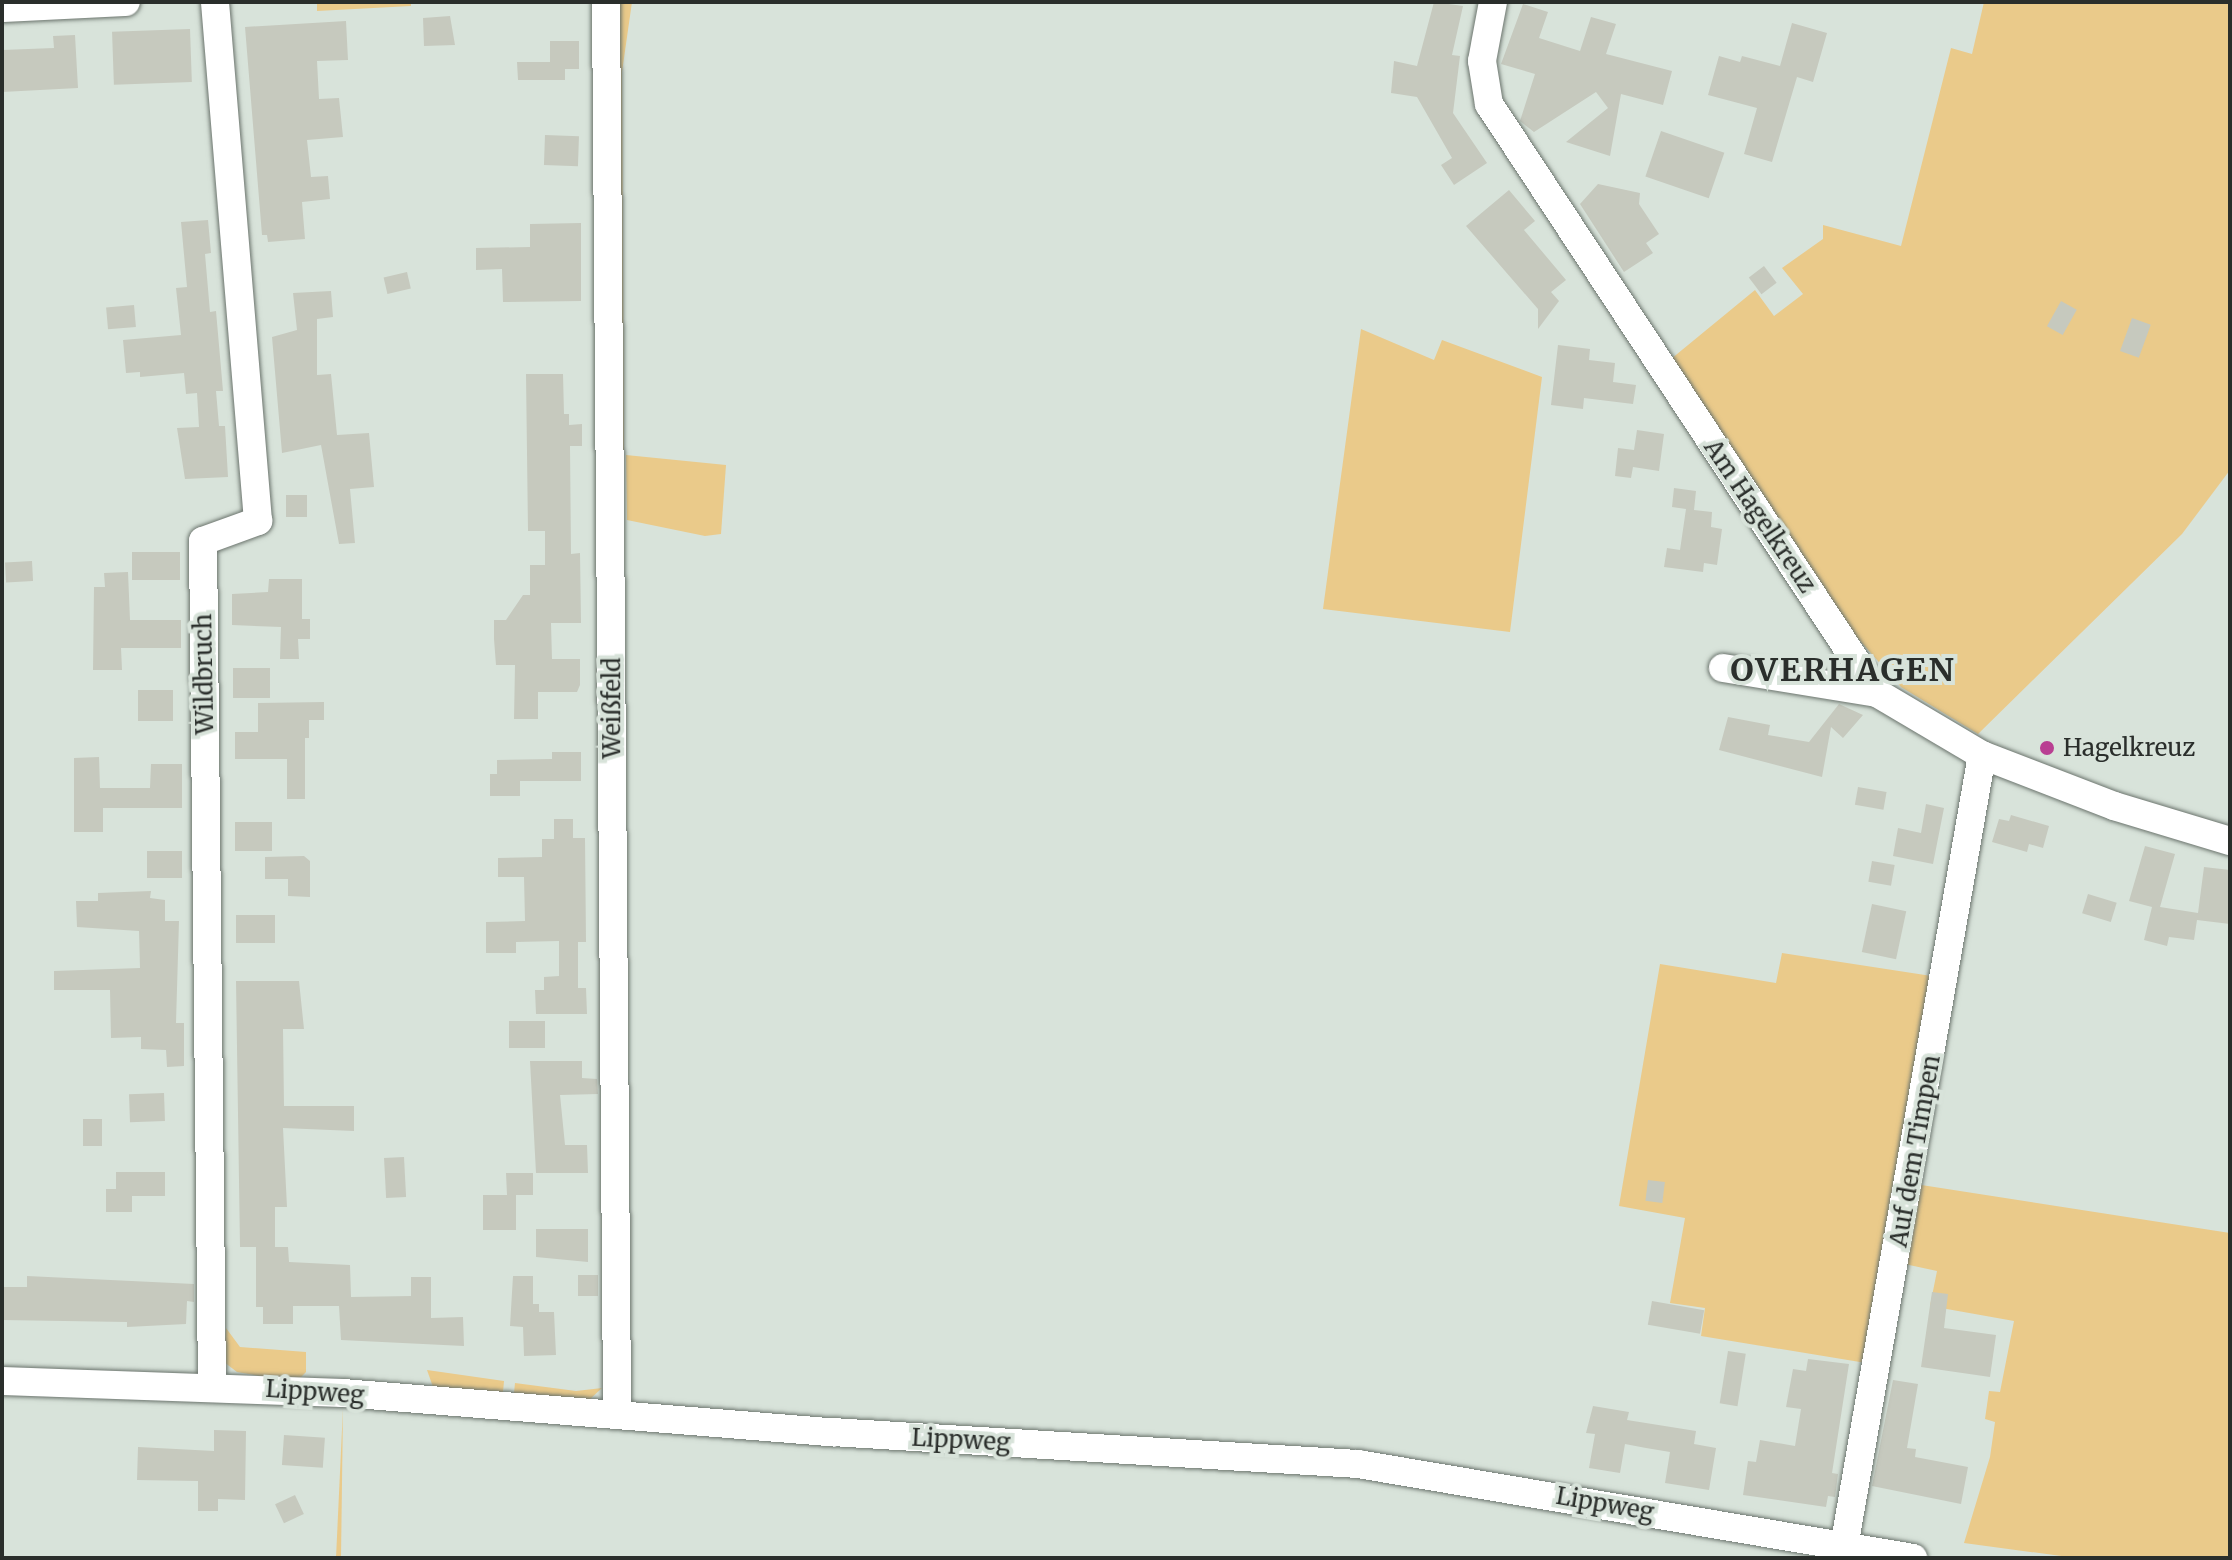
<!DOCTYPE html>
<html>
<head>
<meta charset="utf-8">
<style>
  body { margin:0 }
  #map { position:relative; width:2232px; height:1560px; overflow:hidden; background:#d8e3da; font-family:Merriweather,serif }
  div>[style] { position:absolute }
  .green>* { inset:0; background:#eaca8a }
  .building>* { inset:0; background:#c6c9be; transform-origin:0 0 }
  .roads { filter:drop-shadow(0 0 2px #6b746d) drop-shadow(0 0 2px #6b746d) }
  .minor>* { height:28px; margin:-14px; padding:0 14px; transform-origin:14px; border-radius:14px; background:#fff }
  .dots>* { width:22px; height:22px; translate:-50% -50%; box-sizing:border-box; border:4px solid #d8e3da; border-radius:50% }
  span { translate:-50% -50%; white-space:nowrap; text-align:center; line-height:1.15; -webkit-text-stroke:8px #d8e3da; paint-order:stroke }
  .street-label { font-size:24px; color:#2a2e2b }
  .poi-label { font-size:24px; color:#2a2e2b }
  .left { translate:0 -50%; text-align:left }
  .district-label { font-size:32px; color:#2a2e2b; font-weight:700; letter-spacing:2px }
  .frame { position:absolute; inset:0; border:4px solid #2a2e2b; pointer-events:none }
</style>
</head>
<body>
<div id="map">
  <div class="green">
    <div style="clip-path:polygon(317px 2px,411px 2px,411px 6px,317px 11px)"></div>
    <div style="clip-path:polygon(615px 2px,632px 2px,622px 72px,624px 455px,617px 455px)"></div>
    <div style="clip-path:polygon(1984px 2px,2230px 2px,2230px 470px,2182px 534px,1978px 734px,1901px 687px,1853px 633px,1671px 359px,1755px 290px,1774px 316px,1803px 294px,1782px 268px,1823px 239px,1823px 225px,1901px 246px,1951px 48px,1972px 54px)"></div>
    <div style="clip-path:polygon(1361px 329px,1434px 360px,1442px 340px,1542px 377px,1510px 632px,1323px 609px)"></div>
    <div style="clip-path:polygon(626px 455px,726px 465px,721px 534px,705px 536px,627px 520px)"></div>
    <div style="clip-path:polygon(1782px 953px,1938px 977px,1866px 1363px,1701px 1336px,1705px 1308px,1670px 1303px,1685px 1218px,1619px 1206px,1660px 964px,1776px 983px)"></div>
    <div style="clip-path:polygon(1915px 1184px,2230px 1233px,2230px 1558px,2076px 1558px,1964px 1543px,1990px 1457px,1995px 1422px,1985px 1419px,1989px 1391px,2000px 1392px,2014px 1321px,1930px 1306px,1937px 1271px,1900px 1263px)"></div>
    <div style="clip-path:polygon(226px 1328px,240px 1347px,306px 1352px,306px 1372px,300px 1378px,271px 1378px,237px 1372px,224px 1362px)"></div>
    <div style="clip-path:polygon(427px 1370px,504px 1381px,503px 1392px,433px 1387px)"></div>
    <div style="clip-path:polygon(515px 1383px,576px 1391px,602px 1388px,589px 1400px,514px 1393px)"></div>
    <div style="clip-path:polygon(343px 1408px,341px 1558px,336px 1558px)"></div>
  </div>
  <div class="building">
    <div style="clip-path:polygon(1434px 2px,1463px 6px,1452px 55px,1460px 56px,1453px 113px,1487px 163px,1454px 185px,1441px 165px,1452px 158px,1417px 97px,1391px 93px,1394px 61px,1417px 66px)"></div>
    <div style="clip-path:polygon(1523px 4px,1548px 12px,1539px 38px,1580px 51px,1591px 17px,1616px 24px,1606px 54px,1672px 71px,1663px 105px,1621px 94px,1610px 156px,1566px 142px,1608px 108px,1596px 92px,1534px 132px,1520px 121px,1535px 74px,1501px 64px)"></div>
    <div style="clip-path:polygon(450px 16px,455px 45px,424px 46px,423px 18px)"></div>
    <div style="clip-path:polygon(346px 21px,348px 60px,317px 61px,319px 99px,339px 98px,343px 137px,307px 140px,311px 177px,328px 176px,330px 199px,302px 202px,305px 239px,268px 242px,267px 235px,262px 235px,245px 27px)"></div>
    <div style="clip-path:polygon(1792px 23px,1827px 33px,1813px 82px,1797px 77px,1772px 162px,1744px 154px,1757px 108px,1708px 95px,1719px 56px,1740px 62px,1742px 56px,1780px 66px)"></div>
    <div style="left:190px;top:29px;width:53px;height:78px;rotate:88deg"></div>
    <div style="clip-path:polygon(75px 35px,78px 88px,2px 92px,2px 50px,54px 48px,53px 36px)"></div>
    <div style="clip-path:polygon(550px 41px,579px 41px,579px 69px,565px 69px,565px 80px,518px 80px,517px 62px,550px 62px)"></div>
    <div style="left:1661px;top:131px;width:67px;height:48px;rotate:19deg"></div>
    <div style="left:545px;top:135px;width:34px;height:30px;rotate:2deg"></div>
    <div style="clip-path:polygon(1598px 184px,1640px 193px,1639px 204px,1659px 234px,1646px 243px,1653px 253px,1624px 272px,1580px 204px)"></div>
    <div style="clip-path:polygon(1509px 190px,1535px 221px,1524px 230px,1566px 280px,1551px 292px,1559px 301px,1538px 329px,1538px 309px,1466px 226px)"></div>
    <div style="clip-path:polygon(208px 220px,211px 253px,205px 254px,210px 312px,216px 311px,223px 391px,216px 391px,219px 426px,225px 426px,228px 477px,185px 479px,177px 428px,199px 427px,197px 393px,186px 394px,184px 373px,140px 377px,140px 372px,126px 373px,123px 340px,181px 335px,176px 288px,187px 287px,181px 222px)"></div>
    <div style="clip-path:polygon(581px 223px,581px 301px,503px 302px,502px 269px,476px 270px,476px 248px,530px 247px,530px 224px)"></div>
    <div style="left:1764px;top:266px;width:21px;height:19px;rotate:53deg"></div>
    <div style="left:407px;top:272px;width:17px;height:24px;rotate:77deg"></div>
    <div style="clip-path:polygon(331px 291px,333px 317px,317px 319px,317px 375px,331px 374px,337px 435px,369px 433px,374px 487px,350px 489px,355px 543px,339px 544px,321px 445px,282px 453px,272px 337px,297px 330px,293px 293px)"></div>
    <div style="left:2061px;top:301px;width:18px;height:29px;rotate:29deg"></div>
    <div style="left:134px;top:305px;width:22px;height:28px;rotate:85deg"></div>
    <div style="left:2132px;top:318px;width:20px;height:35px;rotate:20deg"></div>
    <div style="clip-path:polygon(1558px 345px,1590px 349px,1589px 360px,1615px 363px,1613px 382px,1636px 385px,1633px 404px,1584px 398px,1583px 409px,1551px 405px)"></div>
    <div style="clip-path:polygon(526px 374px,563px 374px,564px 414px,569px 414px,569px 425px,582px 424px,582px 446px,570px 446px,571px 554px,580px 553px,581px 623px,551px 623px,552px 659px,580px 659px,580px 685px,577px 692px,538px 692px,538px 719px,514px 719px,515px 665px,496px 665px,494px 639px,494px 620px,506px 620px,523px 595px,530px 595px,530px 565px,545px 565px,545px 531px,528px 531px)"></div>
    <div style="clip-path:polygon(1637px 430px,1664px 434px,1659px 471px,1633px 467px,1631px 478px,1615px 476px,1618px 448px,1634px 450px)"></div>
    <div style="clip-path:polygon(1674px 488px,1696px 491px,1694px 510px,1712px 512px,1711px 527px,1722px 529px,1717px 565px,1704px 563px,1703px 572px,1664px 567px,1667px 548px,1680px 550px,1686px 509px,1672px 507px)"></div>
    <div style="left:307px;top:495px;width:22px;height:21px;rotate:90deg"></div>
    <div style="left:132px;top:552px;width:48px;height:28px"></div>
    <div style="left:32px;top:561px;width:20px;height:27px;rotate:87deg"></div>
    <div style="clip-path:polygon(128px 572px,130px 620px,181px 620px,181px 648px,121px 648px,122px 670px,93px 670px,94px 587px,105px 587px,104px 573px)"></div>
    <div style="clip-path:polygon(269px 579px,302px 579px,302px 619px,310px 619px,310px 639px,298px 639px,299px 659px,280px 659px,281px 627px,232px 625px,232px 594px,268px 592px)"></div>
    <div style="left:233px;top:668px;width:37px;height:30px"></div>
    <div style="left:138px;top:690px;width:35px;height:31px"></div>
    <div style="clip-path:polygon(324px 702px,324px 720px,309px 720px,309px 738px,305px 738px,305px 799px,287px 799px,287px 759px,235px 759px,235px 732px,258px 732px,258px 703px)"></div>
    <div style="clip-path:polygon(1839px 704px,1863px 715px,1843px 738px,1831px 727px,1822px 777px,1719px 750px,1728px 717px,1770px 725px,1768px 735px,1809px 742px)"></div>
    <div style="clip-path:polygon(552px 752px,581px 752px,581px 781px,520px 781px,520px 796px,490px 796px,490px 774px,497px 774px,497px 760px,552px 759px)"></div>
    <div style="clip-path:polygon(99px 757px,100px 788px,150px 788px,151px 764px,182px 764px,182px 808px,103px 808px,103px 832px,74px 832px,74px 758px)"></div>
    <div style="left:1858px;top:787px;width:29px;height:18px;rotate:10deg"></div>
    <div style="clip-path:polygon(1926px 804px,1944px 808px,1933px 864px,1893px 856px,1898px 828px,1921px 833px)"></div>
    <div style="clip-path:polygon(2011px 815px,2049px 826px,2043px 848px,2029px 844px,2027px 852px,1992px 842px,1999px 819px,2009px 821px)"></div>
    <div style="clip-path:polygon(554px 819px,573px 819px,573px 838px,585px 838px,586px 942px,578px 942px,578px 988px,586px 988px,587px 1014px,536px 1014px,535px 990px,544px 990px,544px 977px,559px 976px,559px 941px,516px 942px,516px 953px,486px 953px,486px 922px,525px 921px,524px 877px,498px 877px,498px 858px,542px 857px,542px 839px,554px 839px)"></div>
    <div style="left:272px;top:822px;width:29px;height:37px;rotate:90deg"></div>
    <div style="clip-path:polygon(2145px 846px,2175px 854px,2160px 907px,2198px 913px,2204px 867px,2230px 870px,2230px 924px,2197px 920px,2194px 940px,2169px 937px,2167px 946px,2144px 940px,2152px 907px,2129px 901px)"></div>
    <div style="left:182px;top:851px;width:27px;height:35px;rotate:90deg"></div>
    <div style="clip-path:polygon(304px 856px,310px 861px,310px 897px,288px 896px,288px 879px,265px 879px,265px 857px)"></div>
    <div style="left:1872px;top:861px;width:23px;height:21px;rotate:10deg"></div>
    <div style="clip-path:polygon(151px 891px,150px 898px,165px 900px,165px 921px,179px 921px,176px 1023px,184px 1023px,184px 1066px,167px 1067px,166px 1050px,141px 1049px,141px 1037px,111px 1038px,110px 990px,54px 990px,54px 971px,140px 968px,139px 931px,77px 927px,76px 901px,98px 901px,98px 893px)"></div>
    <div style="left:2088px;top:894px;width:30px;height:20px;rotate:17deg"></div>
    <div style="left:1872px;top:904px;width:35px;height:49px;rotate:12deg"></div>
    <div style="left:236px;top:915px;width:39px;height:28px"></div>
    <div style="clip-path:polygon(236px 981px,299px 981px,304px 1029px,283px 1029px,284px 1106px,354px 1106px,354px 1131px,283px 1128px,287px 1207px,275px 1207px,275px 1247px,288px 1247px,289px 1262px,350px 1265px,351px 1297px,411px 1296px,411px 1277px,431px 1277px,431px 1318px,463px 1317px,464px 1346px,341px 1340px,339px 1306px,293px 1306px,293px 1324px,263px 1324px,263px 1307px,256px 1307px,256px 1247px,240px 1247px)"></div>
    <div style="left:545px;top:1021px;width:27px;height:36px;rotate:90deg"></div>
    <div style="clip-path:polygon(530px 1061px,582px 1061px,582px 1078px,597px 1079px,598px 1094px,560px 1095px,565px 1145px,587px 1145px,588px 1173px,536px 1173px)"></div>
    <div style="left:164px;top:1093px;width:28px;height:35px;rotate:88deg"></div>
    <div style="left:83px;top:1119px;width:19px;height:27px"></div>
    <div style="left:404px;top:1157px;width:40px;height:20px;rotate:87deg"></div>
    <div style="clip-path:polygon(116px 1172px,165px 1172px,165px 1196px,132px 1196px,132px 1212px,106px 1212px,106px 1189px,116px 1189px)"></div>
    <div style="clip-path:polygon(506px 1173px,533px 1173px,533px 1195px,516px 1195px,516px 1230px,483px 1230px,483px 1195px,507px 1195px)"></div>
    <div style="left:1648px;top:1180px;width:17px;height:21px;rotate:7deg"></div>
    <div style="clip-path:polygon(536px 1229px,588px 1229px,588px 1262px,536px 1257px)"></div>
    <div style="left:578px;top:1275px;width:20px;height:21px"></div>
    <div style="clip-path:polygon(27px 1276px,194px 1284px,194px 1302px,187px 1301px,186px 1324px,127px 1327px,127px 1322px,2px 1320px,2px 1287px,27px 1287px)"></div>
    <div style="clip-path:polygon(513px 1276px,533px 1276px,533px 1304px,539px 1304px,539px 1312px,554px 1312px,556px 1355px,524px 1356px,523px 1327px,510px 1326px)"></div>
    <div style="clip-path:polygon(1932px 1292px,1948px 1294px,1944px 1328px,1996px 1335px,1990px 1377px,1921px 1367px)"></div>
    <div style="left:1652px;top:1301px;width:53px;height:24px;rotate:10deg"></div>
    <div style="left:1728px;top:1351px;width:18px;height:53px;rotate:9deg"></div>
    <div style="clip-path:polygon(1808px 1359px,1849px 1364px,1832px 1473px,1838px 1474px,1835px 1497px,1828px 1496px,1826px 1507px,1743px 1495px,1748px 1461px,1756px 1462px,1760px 1440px,1795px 1446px,1801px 1409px,1786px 1407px,1793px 1369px,1806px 1371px)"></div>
    <div style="clip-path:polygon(1893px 1380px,1918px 1384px,1907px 1448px,1916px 1449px,1915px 1457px,1968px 1467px,1961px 1504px,1872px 1486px)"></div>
    <div style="clip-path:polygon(1593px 1406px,1629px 1412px,1627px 1420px,1696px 1431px,1694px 1444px,1716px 1448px,1709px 1490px,1665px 1483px,1670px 1452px,1646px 1448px,1625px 1444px,1620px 1473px,1589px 1468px,1595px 1434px,1586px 1433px)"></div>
    <div style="clip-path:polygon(214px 1430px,246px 1431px,245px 1500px,218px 1499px,218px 1511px,198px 1511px,198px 1481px,137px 1480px,138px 1447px,214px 1451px)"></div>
    <div style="left:284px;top:1435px;width:41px;height:30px;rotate:4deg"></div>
    <div style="left:295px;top:1495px;width:21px;height:22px;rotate:65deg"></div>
  </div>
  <div class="roads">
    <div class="minor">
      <div style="left:606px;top:2px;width:1413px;rotate:89.55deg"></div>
      <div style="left:1493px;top:2px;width:60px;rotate:100.6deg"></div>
      <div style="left:1482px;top:61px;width:44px;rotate:80.8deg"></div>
      <div style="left:1489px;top:104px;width:705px;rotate:56.63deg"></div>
      <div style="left:1877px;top:693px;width:122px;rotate:30.6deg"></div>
      <div style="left:1982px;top:755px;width:142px;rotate:21.1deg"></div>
      <div style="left:2114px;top:806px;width:121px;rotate:16.8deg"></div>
      <div style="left:2px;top:8px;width:124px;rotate:-2.8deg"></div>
      <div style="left:1723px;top:668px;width:156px;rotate:9.2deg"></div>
      <div style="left:2px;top:1381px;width:341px;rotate:2deg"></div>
      <div style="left:343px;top:1393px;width:491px;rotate:4.6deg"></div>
      <div style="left:832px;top:1432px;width:527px;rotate:3.48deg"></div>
      <div style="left:1358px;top:1464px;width:563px;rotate:9.61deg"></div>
      <div style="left:212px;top:1386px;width:845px;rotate:-90.61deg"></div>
      <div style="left:203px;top:541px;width:59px;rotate:-20deg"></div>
      <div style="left:258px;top:521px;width:521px;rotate:-94.74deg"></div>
      <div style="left:1844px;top:1547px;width:804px;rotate:-80.12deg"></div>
    </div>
  </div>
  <div class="dots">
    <div style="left:2047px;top:748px;background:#b93f92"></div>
  </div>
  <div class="street-label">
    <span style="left:1760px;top:516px;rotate:56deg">Am Hagelkreuz</span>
    <span style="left:204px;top:674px;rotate:-91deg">Wildbruch</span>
    <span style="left:612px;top:708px;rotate:-90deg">Weißfeld</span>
    <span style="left:1915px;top:1151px;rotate:-80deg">Auf dem Timpen</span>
    <span style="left:315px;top:1392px;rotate:4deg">Lippweg</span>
    <span style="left:961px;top:1440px;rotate:3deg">Lippweg</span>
    <span style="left:1605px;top:1504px;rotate:10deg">Lippweg</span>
  </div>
  <div class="poi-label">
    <span class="left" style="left:2063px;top:748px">Hagelkreuz</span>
  </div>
  <div class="district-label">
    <span style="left:1843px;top:670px">OVERHAGEN</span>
  </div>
  <div class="frame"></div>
</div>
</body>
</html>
